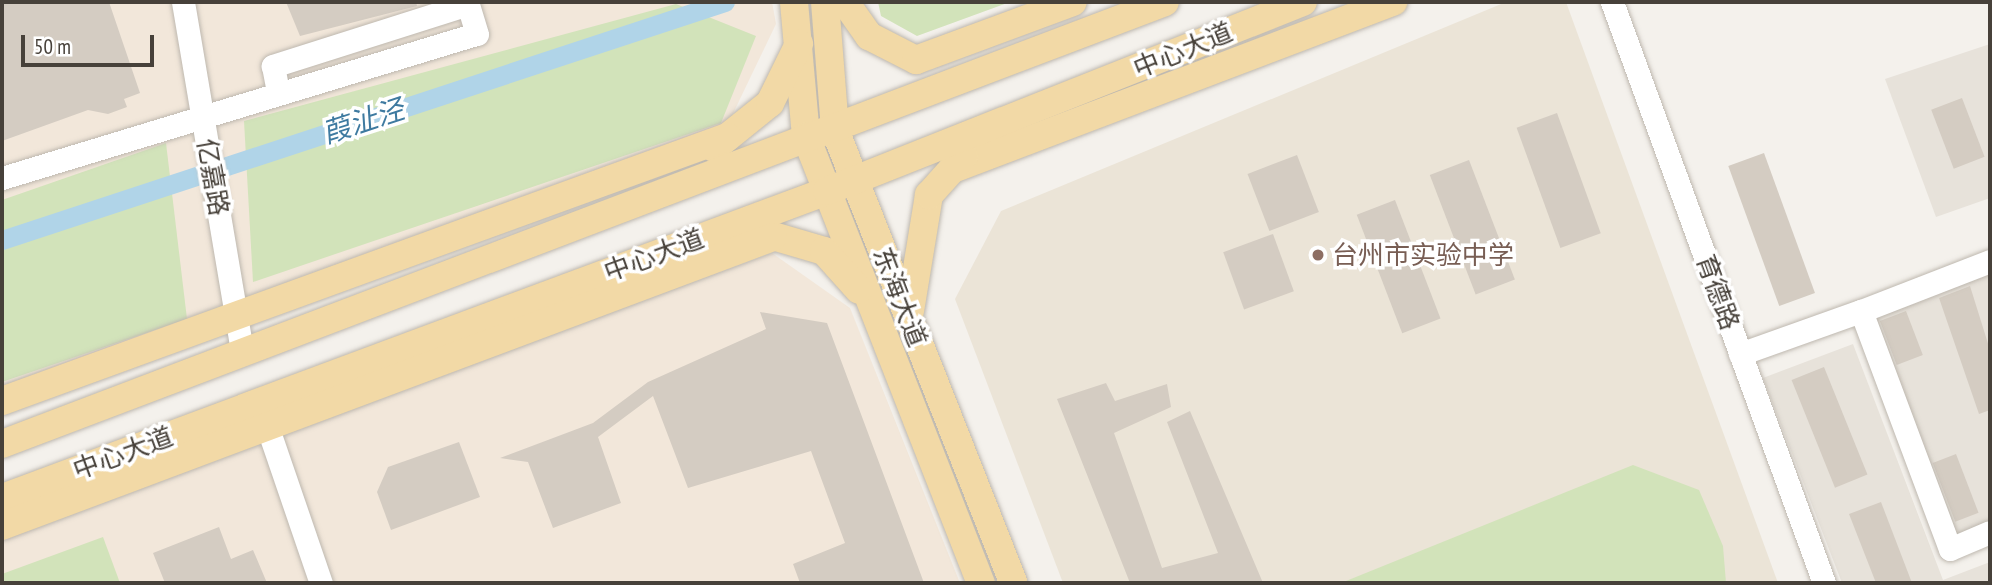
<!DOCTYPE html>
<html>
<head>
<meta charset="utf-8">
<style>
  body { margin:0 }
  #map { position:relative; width:1992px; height:585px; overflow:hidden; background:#f4f1ec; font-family:"PT Sans Narrow","Noto Sans SC",sans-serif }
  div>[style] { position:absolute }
  .residential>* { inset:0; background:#e7e2da }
  .commercial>* { inset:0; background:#f2e7da }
  .education>* { inset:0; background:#ebe4d7 }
  .green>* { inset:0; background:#d2e3ba }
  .canal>* { height:19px; margin:-9.5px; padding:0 9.5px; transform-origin:9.5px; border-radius:9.5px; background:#b0d4e8 }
  .building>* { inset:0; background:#d4ccc2; transform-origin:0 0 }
  .roads { filter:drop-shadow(0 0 2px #beb8af) drop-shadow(0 0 2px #beb8af) }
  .minor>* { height:23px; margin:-11.5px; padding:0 11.5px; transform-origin:11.5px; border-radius:11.5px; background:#fff }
  .major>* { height:28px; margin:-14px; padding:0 14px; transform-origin:14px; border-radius:14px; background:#f2d9a6 }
  .dots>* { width:19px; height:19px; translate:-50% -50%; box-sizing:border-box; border:4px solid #fff; border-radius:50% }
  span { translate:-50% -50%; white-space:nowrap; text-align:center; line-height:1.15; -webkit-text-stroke:7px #fff; paint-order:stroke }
  .street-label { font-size:26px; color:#47413a }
  .education-label { font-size:26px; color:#785e54 }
  .left { translate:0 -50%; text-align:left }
  .water-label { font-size:28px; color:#3e7aa0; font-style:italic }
  .frame { position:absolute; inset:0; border:4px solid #47413a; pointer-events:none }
  .scale { position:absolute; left:21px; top:35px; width:133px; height:32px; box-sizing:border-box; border:4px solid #47413a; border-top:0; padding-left:9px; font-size:21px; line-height:24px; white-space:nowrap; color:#47413a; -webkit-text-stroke:5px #fff; paint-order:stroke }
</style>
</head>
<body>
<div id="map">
  <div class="residential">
    <div style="clip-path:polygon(1990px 44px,1990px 198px,1936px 217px,1885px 79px)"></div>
    <div style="clip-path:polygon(1990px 268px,1990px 545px,1960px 557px,1852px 310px)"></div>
    <div style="clip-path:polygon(1853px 344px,1943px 580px,1990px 562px,1990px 583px,1842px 583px,1763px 378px)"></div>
  </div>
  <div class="commercial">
    <div style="clip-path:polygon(2px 2px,772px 2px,776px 24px,727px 126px,2px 390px)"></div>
    <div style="clip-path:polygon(772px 253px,850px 308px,960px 583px,2px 583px,2px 535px)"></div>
  </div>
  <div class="education">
    <div style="clip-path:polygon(1506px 2px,1566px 2px,1778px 583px,1063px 583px,955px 299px,1001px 211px)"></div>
  </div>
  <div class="green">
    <div style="clip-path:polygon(878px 2px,1010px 2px,917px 36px,881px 16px)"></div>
    <div style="clip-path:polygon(676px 4px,756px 36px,721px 123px,253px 282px,244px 121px)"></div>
    <div style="clip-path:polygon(166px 143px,187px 319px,2px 382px,2px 200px)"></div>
    <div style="clip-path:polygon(1633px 465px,1699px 490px,1723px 546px,1726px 583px,1341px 583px)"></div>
    <div style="clip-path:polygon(103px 537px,120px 583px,2px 583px,2px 574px)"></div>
  </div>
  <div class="canal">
    <div style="left:2px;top:240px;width:761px;rotate:-18.22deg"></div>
  </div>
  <div class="building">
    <div style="clip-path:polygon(2px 2px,109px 2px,140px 93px,124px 99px,127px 107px,108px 114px,88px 110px,2px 141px)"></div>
    <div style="clip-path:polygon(286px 2px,416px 2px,417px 6px,300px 36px)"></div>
    <div style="left:1962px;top:98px;width:63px;height:33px;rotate:69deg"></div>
    <div style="left:1557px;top:113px;width:128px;height:43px;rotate:70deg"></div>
    <div style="left:1764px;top:153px;width:149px;height:38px;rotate:70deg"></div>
    <div style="left:1297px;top:155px;width:61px;height:53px;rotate:69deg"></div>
    <div style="left:1469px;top:160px;width:128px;height:42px;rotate:69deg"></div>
    <div style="left:1395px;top:200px;width:127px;height:41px;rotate:69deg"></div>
    <div style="left:1273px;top:234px;width:61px;height:53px;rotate:70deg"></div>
    <div style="clip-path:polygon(1970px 286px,1990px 350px,1990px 410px,1979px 414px,1939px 298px)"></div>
    <div style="left:1906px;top:311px;width:47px;height:28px;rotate:69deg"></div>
    <div style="clip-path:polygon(760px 312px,827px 323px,924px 583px,800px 583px,793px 564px,845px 543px,811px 451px,688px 488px,653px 396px,598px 437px,621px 503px,553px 528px,528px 462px,500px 458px,593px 423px,648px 382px,766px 329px)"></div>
    <div style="left:1824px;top:367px;width:116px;height:35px;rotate:68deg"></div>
    <div style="clip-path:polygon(1106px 383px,1115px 401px,1167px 384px,1171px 407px,1114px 433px,1162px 568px,1218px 553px,1167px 422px,1190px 411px,1263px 583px,1130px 583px,1057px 399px)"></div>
    <div style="clip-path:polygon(459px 442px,480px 497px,391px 530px,377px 492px,388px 467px)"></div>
    <div style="left:1956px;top:454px;width:63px;height:25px;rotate:69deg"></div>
    <div style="clip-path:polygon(1881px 502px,1912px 583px,1876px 583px,1849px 514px)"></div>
    <div style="clip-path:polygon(219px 527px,231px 559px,253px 550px,267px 583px,165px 583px,153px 553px)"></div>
  </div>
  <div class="roads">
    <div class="minor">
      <div style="left:183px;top:2px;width:355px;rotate:80.4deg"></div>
      <div style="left:1612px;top:2px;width:618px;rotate:69.95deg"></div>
      <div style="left:2px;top:178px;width:496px;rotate:-16.9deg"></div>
      <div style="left:477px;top:34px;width:31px;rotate:-107deg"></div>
      <div style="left:468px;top:4px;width:205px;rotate:162.4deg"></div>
      <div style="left:273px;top:66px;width:26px;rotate:79deg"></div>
      <div style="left:1861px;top:311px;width:138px;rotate:-21.2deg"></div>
      <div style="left:1740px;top:354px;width:128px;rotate:-19.6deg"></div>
      <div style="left:1861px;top:311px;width:254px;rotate:69.5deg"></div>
      <div style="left:1950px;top:549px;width:43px;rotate:-23deg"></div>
      <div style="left:262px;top:411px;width:182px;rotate:71.1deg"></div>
    </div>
    <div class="major">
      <div style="left:794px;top:2px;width:136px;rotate:84.9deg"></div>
      <div style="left:806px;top:137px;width:479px;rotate:68.6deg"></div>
      <div style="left:825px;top:2px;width:128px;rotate:85.5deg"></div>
      <div style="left:835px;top:130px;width:487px;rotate:68.5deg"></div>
      <div style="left:845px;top:2px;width:42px;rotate:54.8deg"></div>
      <div style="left:869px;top:36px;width:53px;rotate:27.1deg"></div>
      <div style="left:916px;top:60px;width:167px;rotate:-20.3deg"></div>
      <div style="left:714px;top:148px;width:72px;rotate:-38.8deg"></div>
      <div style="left:770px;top:103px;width:66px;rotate:-63.8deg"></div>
      <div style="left:953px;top:169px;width:471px;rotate:-20.8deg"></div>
      <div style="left:756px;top:231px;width:71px;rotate:16.4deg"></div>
      <div style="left:824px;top:251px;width:52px;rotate:48.1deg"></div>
      <div style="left:910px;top:311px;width:118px;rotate:-80.7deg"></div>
      <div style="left:929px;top:195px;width:52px;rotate:-48.1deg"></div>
      <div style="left:2px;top:401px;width:772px;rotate:-20.01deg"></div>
      <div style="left:2px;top:444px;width:1244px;rotate:-20.81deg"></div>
      <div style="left:2px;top:498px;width:880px;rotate:-20.41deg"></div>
      <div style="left:827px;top:191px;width:512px;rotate:-21.66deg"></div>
      <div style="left:2px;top:526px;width:823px;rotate:-20.55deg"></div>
    </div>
  </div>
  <div class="dots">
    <div style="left:1318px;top:255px;background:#8d6e63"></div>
  </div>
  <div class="street-label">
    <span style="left:1183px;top:50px;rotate:-22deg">中心大道</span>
    <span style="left:213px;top:177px;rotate:80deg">亿嘉路</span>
    <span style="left:654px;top:255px;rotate:-20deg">中心大道</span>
    <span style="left:1718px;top:292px;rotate:70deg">育德路</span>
    <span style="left:900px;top:297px;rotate:69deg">东海大道</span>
    <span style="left:123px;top:453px;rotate:-20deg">中心大道</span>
  </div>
  <div class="education-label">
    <span class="left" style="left:1332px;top:255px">台州市实验中学</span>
  </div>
  <div class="water-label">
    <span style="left:363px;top:121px;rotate:-18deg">葭沚泾</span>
  </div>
  <div class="frame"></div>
  <div class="scale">50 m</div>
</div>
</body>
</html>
